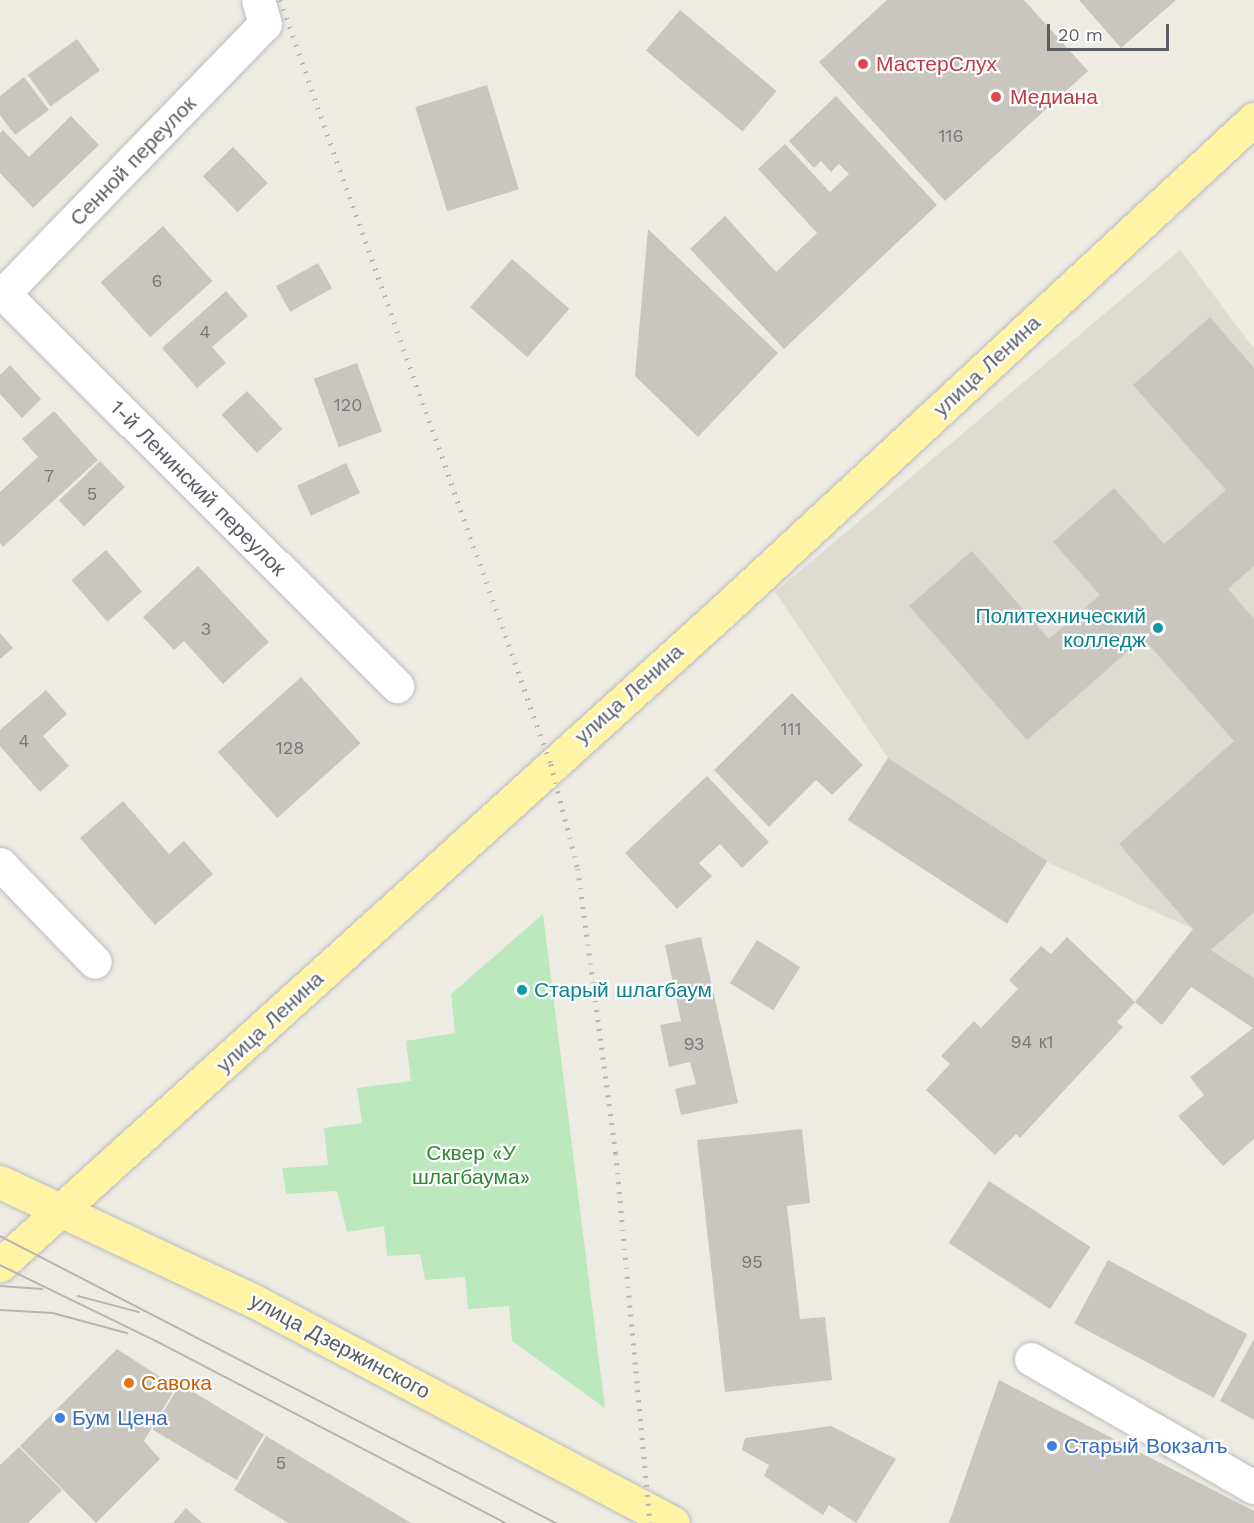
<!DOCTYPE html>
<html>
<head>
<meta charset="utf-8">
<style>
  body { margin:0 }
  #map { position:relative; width:1254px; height:1523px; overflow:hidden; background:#eeece2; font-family:"Work Sans",sans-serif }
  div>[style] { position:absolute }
  .education>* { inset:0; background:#dedbd1 }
  .green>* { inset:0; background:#bce8be }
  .building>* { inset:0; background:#c9c6bf; transform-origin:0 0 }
  .roads { filter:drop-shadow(0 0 2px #babcc2) drop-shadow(0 0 2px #babcc2) }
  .minor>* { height:33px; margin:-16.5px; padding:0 16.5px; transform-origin:16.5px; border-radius:16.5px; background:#fff }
  .major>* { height:33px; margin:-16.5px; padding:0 16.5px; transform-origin:16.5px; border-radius:16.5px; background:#fff4a6 }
  .tram>* { height:1.5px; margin:-0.75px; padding:0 0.75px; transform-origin:0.75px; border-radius:0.75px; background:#b4b5b5 }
  .rail>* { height:4.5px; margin-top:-2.25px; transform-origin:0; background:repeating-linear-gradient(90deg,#b4b5b5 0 1.5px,transparent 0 9.5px) }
  .dots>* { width:16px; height:16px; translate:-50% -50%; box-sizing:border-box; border:3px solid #fff; border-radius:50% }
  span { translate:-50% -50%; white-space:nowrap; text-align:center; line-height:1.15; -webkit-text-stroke:4.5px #fff; paint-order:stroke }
  .number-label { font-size:18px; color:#76787b }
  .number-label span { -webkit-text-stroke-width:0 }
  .health-label { font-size:21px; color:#be3a42 }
  .left { translate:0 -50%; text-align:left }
  .street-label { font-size:21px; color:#5a5e64 }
  .culture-label { font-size:21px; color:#0d838f }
  .right { translate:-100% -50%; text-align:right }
  .park-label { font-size:21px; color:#2f8736 }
  .food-label { font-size:21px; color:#c56008 }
  .shop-label { font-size:21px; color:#366cbe }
  .scale { position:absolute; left:1047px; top:24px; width:122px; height:27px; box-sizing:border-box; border:3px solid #5a5e64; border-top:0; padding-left:8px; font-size:18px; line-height:21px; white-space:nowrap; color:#5a5e64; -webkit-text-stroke:4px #fff; paint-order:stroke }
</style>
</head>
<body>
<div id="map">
  <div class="education">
    <div style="clip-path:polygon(1180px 250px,1254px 349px,1254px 978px,1211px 950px,1193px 929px,1047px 862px,888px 758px,775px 592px)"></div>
  </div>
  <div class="green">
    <div style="clip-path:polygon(543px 914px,605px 1408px,512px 1341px,509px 1306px,468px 1309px,465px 1277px,425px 1280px,420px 1254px,387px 1256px,384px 1226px,347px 1232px,337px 1191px,286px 1194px,282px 1168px,328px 1165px,324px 1128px,362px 1123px,357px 1088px,411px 1081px,406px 1041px,455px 1033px,451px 994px)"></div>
  </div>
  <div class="building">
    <div style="clip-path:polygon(887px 0,1024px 0,1088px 71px,945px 201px,819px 62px)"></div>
    <div style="clip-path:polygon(1079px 0,1176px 0,1121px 48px)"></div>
    <div style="left:680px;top:10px;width:126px;height:53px;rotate:40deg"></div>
    <div style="left:77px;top:39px;width:39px;height:61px;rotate:54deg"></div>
    <div style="clip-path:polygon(24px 77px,49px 110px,15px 135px,0 115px,0 96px)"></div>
    <div style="left:487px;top:85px;width:109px;height:75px;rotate:73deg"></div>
    <div style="clip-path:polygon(836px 96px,937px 205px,784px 349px,690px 249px,725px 216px,776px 272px,817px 233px,758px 169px,785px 144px,830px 192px,849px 174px,839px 164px,831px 172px,821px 161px,814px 168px,789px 141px)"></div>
    <div style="clip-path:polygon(71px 116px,99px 145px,33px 208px,0 173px,0 133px,3px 130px,29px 157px)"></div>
    <div style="left:233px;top:147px;width:50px;height:42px;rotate:46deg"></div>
    <div style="left:163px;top:226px;width:74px;height:84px;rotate:48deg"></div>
    <div style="clip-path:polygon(648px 229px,778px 353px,698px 437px,635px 376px)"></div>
    <div style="left:512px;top:259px;width:76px;height:64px;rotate:41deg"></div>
    <div style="left:318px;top:263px;width:29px;height:48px;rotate:61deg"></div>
    <div style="clip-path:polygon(226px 291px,248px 316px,212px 347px,226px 363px,197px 388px,162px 348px)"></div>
    <div style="clip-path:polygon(1210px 317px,1254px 368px,1254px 566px,1228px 589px,1254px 619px,1254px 912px,1211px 950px,1254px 978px,1254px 1139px,1223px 1166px,1178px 1116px,1204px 1095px,1190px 1077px,1253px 1028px,1191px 987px,1162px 1025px,1135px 1002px,1117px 1022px,1123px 1027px,1020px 1138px,1016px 1134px,995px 1155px,926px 1090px,950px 1064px,941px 1056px,974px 1021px,981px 1028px,1018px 989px,1009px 980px,1041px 946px,1051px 954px,1067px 937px,1135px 1002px,1193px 929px,1119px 844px,1234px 741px,1143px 638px,1027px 740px,909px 606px,972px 551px,1049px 639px,1100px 595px,1053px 542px,1114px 488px,1164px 544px,1226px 490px,1133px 385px)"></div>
    <div style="left:357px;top:363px;width:73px;height:46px;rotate:70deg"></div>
    <div style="clip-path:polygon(10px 365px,41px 399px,22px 418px,0 394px,0 375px)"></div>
    <div style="left:247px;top:391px;width:52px;height:35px;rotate:47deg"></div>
    <div style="clip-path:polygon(54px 411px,98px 460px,3px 547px,0 543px,0 492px,38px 457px,22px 439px)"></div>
    <div style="left:100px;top:461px;width:36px;height:57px;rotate:46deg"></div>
    <div style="left:346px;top:463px;width:33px;height:54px;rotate:65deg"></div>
    <div style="left:106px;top:550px;width:55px;height:46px;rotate:49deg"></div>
    <div style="clip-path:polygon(198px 566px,269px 642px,223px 684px,184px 641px,174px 650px,143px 617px)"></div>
    <div style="clip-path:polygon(0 633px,13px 648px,0 659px)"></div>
    <div style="left:301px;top:677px;width:89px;height:112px;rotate:48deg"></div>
    <div style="clip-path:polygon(46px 690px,67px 714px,43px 736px,69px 766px,40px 792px,0 746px,0 730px)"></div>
    <div style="clip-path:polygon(792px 693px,863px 765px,832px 795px,816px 780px,769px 827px,714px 770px)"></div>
    <div style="left:888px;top:758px;width:190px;height:74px;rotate:33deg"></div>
    <div style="clip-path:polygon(707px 776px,769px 842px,742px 868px,720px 844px,699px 863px,712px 876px,677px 909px,625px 853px)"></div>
    <div style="clip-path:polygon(123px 801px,169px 854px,184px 841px,213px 874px,155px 925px,80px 838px)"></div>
    <div style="clip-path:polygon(701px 937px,738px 1103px,681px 1115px,675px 1089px,696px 1084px,690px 1062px,669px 1067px,660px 1025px,681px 1021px,665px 945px)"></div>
    <div style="left:757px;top:940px;width:51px;height:51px;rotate:32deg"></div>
    <div style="clip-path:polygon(802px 1129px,810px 1203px,787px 1206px,800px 1319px,825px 1317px,832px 1380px,725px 1392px,697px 1140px)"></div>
    <div style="left:989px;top:1181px;width:121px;height:74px;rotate:33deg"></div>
    <div style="left:1108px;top:1260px;width:158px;height:72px;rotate:28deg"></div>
    <div style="clip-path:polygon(1254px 1339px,1254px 1420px,1220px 1401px)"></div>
    <div style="clip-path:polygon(117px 1349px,176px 1387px,144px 1441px,160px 1459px,96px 1523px,20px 1446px)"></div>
    <div style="clip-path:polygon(999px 1380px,1254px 1511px,1254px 1523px,949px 1523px)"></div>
    <div style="left:180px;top:1384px;width:98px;height:53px;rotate:31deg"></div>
    <div style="clip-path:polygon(831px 1426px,896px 1459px,856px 1523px,829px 1505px,823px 1515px,764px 1476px,769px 1465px,742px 1450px,745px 1438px)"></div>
    <div style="clip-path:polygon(266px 1436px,411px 1523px,288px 1523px,234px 1490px)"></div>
    <div style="clip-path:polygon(19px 1447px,62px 1490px,28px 1523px,0 1523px,0 1465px)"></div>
    <div style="clip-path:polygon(186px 1508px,202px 1523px,173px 1523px)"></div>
  </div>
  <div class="roads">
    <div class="minor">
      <div style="left:0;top:290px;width:561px;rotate:44.93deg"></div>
      <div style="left:0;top:297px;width:380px;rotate:-45.9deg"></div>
      <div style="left:265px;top:24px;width:25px;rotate:-106deg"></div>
      <div style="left:0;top:864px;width:136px;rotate:45.9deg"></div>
      <div style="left:1031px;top:1359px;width:257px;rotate:29.9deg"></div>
    </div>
    <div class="major">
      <div style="left:0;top:1182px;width:280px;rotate:25.1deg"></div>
      <div style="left:254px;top:1301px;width:474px;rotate:27.9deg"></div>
      <div style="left:0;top:1265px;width:975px;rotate:-42.13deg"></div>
      <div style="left:723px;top:611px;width:724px;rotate:-42.82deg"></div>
    </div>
  </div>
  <div class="tram">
    <div style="left:0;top:1236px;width:626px;rotate:27.3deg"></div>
    <div style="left:0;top:1265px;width:174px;rotate:26deg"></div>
    <div style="left:156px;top:1341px;width:394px;rotate:27.5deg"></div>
    <div style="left:0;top:1286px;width:42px;rotate:4.1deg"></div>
    <div style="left:78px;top:1296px;width:63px;rotate:14.7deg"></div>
    <div style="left:0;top:1310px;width:53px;rotate:3.2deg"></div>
    <div style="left:53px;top:1313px;width:77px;rotate:15.1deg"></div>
  </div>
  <div class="rail">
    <div style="left:280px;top:0;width:811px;rotate:70.47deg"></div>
    <div style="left:551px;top:764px;width:108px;rotate:75.6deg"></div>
    <div style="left:578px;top:869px;width:288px;rotate:82.4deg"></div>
    <div style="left:616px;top:1154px;width:371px;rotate:84.7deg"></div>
  </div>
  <div class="dots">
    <div style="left:863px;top:64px;background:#e0444e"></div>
    <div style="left:996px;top:97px;background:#e0444e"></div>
    <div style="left:1158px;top:628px;background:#0f9aa8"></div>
    <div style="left:522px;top:990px;background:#0f9aa8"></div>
    <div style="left:129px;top:1383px;background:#e8710a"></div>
    <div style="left:60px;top:1418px;background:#3f7fe0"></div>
    <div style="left:1052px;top:1446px;background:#3f7fe0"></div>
  </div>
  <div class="number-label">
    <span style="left:951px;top:136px">116</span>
    <span style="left:157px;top:281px">6</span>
    <span style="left:205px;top:332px">4</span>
    <span style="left:348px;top:405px">120</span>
    <span style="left:49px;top:476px">7</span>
    <span style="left:92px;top:494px">5</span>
    <span style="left:206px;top:629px">3</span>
    <span style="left:791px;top:729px">111</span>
    <span style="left:24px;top:741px">4</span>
    <span style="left:290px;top:748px">128</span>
    <span style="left:1032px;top:1042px">94 к1</span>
    <span style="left:694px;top:1044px">93</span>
    <span style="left:752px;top:1262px">95</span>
    <span style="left:281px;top:1463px">5</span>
  </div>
  <div class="health-label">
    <span class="left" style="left:876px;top:64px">МастерСлух</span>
    <span class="left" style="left:1010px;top:97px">Медиана</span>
  </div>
  <div class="street-label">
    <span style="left:133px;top:161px;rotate:-46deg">Сенной переулок</span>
    <span style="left:987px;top:366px;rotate:-43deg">улица Ленина</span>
    <span style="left:198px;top:488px;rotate:45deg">1-й Ленинский переулок</span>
    <span style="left:629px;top:694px;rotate:-42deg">улица Ленина</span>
    <span style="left:270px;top:1022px;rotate:-43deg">улица Ленина</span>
    <span style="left:340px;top:1346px;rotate:28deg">улица Дзержинского</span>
  </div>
  <div class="culture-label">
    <span class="right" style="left:1146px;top:628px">Политехнический<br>колледж</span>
    <span class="left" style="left:534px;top:990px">Старый шлагбаум</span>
  </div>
  <div class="park-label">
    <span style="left:471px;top:1165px">Сквер «У<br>шлагбаума»</span>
  </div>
  <div class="food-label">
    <span class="left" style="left:141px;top:1383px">Савока</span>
  </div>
  <div class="shop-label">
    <span class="left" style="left:72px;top:1418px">Бум Цена</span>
    <span class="left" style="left:1064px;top:1446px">Старый Вокзалъ</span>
  </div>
  <div class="scale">20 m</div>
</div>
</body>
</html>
